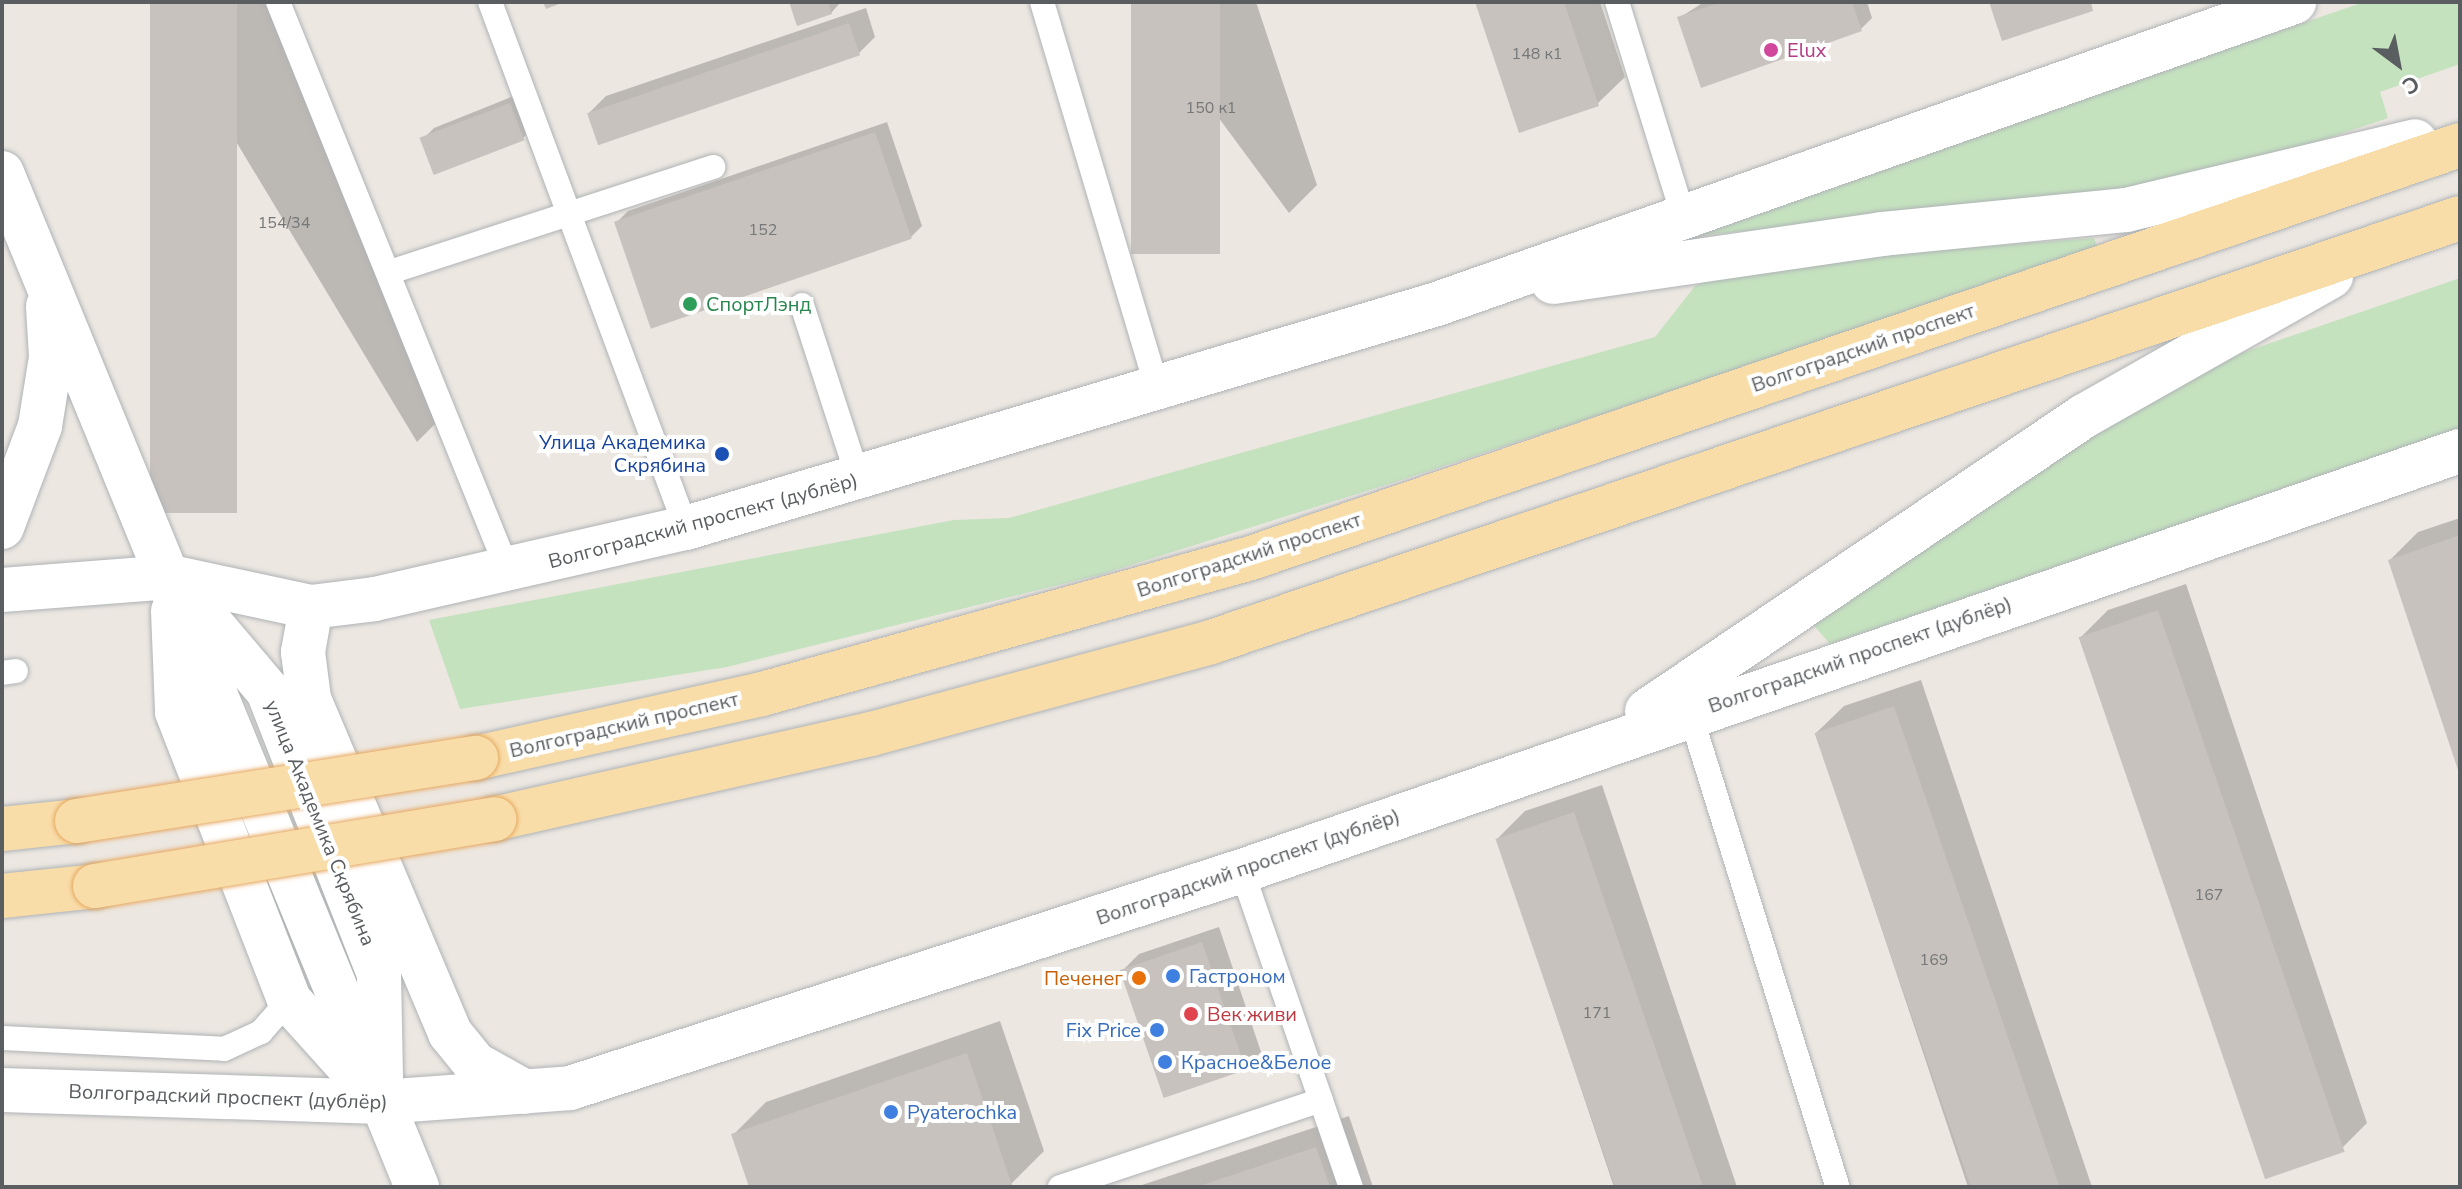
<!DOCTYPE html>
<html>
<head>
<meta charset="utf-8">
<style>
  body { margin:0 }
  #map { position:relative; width:2462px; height:1189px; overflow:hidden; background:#ece7e1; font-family:"Nunito Sans",sans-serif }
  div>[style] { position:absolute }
  .green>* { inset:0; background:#c5e2bf }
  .shadow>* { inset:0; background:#0003 }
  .building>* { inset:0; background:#c7c2be; transform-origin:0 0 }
  .roads { filter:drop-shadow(0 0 2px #afb3b6) drop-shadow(0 0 2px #afb3b6) }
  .lane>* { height:24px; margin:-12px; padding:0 12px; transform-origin:12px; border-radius:12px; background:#fff }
  .secondary>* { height:44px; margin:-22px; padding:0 22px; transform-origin:22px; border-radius:22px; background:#fff }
  .primary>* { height:44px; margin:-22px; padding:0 22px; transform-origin:22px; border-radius:22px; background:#f9dda9 }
  .bridges { filter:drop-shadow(0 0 2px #e6a860) drop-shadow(0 0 2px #e6a860) }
  .primary-bridge>* { height:44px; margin:-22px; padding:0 22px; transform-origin:22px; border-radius:22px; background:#f9dda9 }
  .dots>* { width:22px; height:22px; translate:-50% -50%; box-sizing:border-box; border:4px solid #fff; border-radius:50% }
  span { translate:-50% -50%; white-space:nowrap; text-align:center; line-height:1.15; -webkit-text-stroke:8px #fff; paint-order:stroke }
  .number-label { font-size:16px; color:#757778 }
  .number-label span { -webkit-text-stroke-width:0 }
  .hotel-label { font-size:20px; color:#b23c85 }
  .left { translate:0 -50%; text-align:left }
  .leisure-label { font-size:20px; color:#27864d }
  .street-label { font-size:20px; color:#5a5e61 }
  .transit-label { font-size:20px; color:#164399 }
  .right { translate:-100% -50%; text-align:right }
  .shop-label { font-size:20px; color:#366cbe }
  .food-label { font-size:20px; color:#c56008 }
  .health-label { font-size:20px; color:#be3a42 }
  .frame { position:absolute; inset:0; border:4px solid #5a5e61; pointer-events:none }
  .north { position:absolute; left:2358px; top:24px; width:80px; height:80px; -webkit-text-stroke:6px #fff; paint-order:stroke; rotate:148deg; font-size:22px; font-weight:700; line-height:32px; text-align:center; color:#5a5e61 }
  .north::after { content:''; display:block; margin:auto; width:28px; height:36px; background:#5a5e61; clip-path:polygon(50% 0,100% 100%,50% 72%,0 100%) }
</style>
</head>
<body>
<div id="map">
  <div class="green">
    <div style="clip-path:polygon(2364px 2px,2460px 2px,2460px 64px,2380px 92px,2388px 118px,2183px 187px,1676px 238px)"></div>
    <div style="clip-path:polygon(2094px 238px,2099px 251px,1392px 483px,1099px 575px,727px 667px,460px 709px,429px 620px,954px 520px,1009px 518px,1655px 337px,1695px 286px,1755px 264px)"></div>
    <div style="clip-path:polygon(2460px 278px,2460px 429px,1830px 644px,1811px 622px,2126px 406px,2201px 367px)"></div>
  </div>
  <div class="shadow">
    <div style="clip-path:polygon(152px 2px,276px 2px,444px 415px,417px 442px)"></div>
    <div style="clip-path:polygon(791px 2px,841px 2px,831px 13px)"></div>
    <div style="clip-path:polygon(1133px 2px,1256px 2px,1317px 185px,1289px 213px)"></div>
    <div style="clip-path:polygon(1477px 2px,1600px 2px,1625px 77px,1597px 104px)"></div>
    <div style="clip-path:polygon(1704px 2px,1867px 2px,1872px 18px,1861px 29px,1679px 18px)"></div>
    <div style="clip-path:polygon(866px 8px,875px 37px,859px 53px,589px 113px,606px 96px)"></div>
    <div style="clip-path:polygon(521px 93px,534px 127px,523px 138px,436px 172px,423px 139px,434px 128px)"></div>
    <div style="clip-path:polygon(887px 122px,922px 226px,911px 237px,617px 222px,628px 211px)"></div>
    <div style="clip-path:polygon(2460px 518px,2460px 768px,2390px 560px,2418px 532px)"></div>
    <div style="clip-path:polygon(2186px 584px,2367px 1123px,2339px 1151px,2080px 638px,2108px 610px)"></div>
    <div style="clip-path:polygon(1921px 680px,2092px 1187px,1968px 1187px,1816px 733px,1844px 706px)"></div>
    <div style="clip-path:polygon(1602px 785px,1737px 1187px,1614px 1187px,1497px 839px,1525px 811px)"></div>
    <div style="clip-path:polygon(1219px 927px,1261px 1052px,1244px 1069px,1122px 971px,1139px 954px)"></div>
    <div style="clip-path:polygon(1000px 1021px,1044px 1151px,1011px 1184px,751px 1187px,733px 1135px,766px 1102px)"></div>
    <div style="clip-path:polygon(1349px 1116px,1373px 1187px,1136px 1187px)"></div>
  </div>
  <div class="building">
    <div style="left:150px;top:2px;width:87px;height:511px"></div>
    <div style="clip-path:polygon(543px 2px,564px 2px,546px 9px)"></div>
    <div style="clip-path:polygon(789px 2px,828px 2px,832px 14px,797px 26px)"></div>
    <div style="left:1131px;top:2px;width:89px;height:252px"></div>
    <div style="clip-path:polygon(1475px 2px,1564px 2px,1599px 106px,1519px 133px)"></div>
    <div style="clip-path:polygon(1721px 2px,1852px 2px,1862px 31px,1701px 88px,1677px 17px)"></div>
    <div style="clip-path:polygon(1989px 2px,2091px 2px,2093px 11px,2002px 41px)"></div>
    <div style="left:849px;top:23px;width:34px;height:277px;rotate:71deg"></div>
    <div style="left:510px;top:103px;width:40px;height:97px;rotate:69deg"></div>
    <div style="left:875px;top:132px;width:113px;height:276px;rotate:71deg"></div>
    <div style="clip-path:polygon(2460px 535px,2460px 773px,2459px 773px,2388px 560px)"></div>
    <div style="left:2158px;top:610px;width:573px;height:84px;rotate:71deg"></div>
    <div style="left:1894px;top:706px;width:507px;height:84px;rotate:71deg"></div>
    <div style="left:1574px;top:812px;width:396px;height:83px;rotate:71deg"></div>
    <div style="left:1202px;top:942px;width:135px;height:87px;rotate:71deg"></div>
    <div style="clip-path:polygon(967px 1053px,1012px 1185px,749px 1187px,731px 1134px)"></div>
    <div style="clip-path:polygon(1316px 1147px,1330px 1187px,1199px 1187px,1199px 1186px)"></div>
  </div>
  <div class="roads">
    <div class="lane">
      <div style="left:278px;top:2px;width:614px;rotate:67.99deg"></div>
      <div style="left:490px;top:2px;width:561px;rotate:69.56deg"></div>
      <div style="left:1042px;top:2px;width:407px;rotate:73.4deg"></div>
      <div style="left:1617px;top:2px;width:220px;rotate:72.8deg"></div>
      <div style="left:390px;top:272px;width:340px;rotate:-18deg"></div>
      <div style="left:802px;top:305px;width:184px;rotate:72deg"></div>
      <div style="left:2px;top:673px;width:14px;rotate:-8deg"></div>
      <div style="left:1690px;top:713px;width:497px;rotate:72.7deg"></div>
      <div style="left:1242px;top:871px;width:334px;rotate:71deg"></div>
      <div style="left:2px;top:1038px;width:222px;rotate:2.8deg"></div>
      <div style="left:224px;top:1049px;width:41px;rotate:-24.7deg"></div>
      <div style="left:261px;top:1032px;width:43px;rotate:-48.8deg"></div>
      <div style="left:1060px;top:1187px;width:275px;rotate:-18.4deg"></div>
    </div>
    <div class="secondary">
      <div style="left:2px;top:173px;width:1096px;rotate:67.74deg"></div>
      <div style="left:1553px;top:282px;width:332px;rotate:-8.3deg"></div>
      <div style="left:1882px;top:234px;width:245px;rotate:-5.6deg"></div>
      <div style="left:2126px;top:210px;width:297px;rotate:-13.4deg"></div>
      <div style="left:2px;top:527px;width:108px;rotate:-69.4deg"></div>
      <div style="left:40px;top:426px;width:70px;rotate:-80.9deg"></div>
      <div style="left:51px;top:357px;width:51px;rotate:-93.4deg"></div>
      <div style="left:2px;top:590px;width:169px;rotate:-4.4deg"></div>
      <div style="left:171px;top:577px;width:143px;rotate:12.1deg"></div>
      <div style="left:311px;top:607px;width:64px;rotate:-7.1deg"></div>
      <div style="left:375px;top:599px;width:319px;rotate:-12.9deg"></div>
      <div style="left:686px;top:528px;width:784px;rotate:-16.61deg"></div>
      <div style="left:1437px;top:304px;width:909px;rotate:-19.41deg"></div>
      <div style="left:196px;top:606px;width:111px;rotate:49.7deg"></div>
      <div style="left:268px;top:691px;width:304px;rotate:68.6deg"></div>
      <div style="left:379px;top:974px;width:104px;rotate:88.9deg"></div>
      <div style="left:311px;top:607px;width:46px;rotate:100.1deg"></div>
      <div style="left:303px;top:652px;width:47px;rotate:82.7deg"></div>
      <div style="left:309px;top:699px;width:363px;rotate:67.1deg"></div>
      <div style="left:450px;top:1033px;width:40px;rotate:51deg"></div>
      <div style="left:475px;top:1064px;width:57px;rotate:29.2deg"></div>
      <div style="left:173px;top:611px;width:101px;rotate:87.7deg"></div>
      <div style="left:177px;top:712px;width:309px;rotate:68.7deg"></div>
      <div style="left:289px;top:1000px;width:106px;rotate:48.1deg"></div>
      <div style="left:1647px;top:711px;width:527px;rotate:-34.02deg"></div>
      <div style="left:2084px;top:416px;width:284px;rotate:-29.5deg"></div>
      <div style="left:2px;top:1090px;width:379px;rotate:1.8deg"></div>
      <div style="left:381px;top:1102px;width:190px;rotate:-4.2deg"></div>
      <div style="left:570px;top:1088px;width:706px;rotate:-17.9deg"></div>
      <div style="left:1242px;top:871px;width:1288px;rotate:-19.03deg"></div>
    </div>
    <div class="primary">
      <div style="left:476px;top:758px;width:293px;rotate:-12.6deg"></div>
      <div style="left:762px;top:694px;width:508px;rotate:-15.54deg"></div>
      <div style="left:1251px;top:558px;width:1278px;rotate:-18.86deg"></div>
      <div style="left:494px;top:819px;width:386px;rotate:-12.7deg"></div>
      <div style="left:871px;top:734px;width:352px;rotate:-15.1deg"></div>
      <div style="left:1211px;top:642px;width:1319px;rotate:-18.75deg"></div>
      <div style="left:2px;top:829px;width:75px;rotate:-6.1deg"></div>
      <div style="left:2px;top:896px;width:94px;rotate:-6.1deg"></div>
    </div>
  </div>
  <div class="bridges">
    <div class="primary-bridge">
      <div style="left:77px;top:821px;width:404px;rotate:-9deg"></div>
      <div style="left:95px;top:886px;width:405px;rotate:-9.5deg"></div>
    </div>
  </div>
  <div class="dots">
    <div style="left:1771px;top:50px;background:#d1479c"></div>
    <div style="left:690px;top:304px;background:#2e9e5b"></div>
    <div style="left:722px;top:454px;background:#1a4fb4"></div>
    <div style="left:1173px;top:976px;background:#3f7fe0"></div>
    <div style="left:1139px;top:978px;background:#e8710a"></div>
    <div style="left:1191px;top:1014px;background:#e0444e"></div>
    <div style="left:1157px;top:1030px;background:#3f7fe0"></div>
    <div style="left:1165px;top:1062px;background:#3f7fe0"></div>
    <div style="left:891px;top:1112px;background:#3f7fe0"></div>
  </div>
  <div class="number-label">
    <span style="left:1537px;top:54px">148 к1</span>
    <span style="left:1211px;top:108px">150 к1</span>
    <span style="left:284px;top:223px">154/34</span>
    <span style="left:763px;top:230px">152</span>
    <span style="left:2209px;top:895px">167</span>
    <span style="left:1934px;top:960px">169</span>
    <span style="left:1597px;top:1013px">171</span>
  </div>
  <div class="hotel-label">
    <span class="left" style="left:1787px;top:50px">Elux</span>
  </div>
  <div class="leisure-label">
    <span class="left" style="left:706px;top:304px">СпортЛэнд</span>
  </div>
  <div class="street-label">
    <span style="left:1863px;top:348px;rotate:-19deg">Волгоградский проспект</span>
    <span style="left:703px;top:521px;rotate:-15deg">Волгоградский проспект (дублёр)</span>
    <span style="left:1249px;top:555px;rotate:-18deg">Волгоградский проспект</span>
    <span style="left:1860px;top:655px;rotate:-19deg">Волгоградский проспект (дублёр)</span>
    <span style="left:624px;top:725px;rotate:-13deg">Волгоградский проспект</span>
    <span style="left:320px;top:823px;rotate:68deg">улица Академика Скрябина</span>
    <span style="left:1248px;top:867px;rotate:-19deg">Волгоградский проспект (дублёр)</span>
    <span style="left:228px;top:1097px;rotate:2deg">Волгоградский проспект (дублёр)</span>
  </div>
  <div class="transit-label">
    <span class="right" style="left:706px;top:454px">Улица Академика<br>Скрябина</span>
  </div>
  <div class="shop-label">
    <span class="left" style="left:1189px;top:976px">Гастроном</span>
    <span class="right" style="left:1141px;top:1030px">Fix Price</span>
    <span class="left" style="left:1181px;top:1062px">Красное&amp;Белое</span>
    <span class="left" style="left:907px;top:1112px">Pyaterochka</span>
  </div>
  <div class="food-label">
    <span class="right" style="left:1123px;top:978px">Печенег</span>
  </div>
  <div class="health-label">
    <span class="left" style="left:1207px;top:1014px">Век живи</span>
  </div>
  <div class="frame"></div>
  <div class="north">С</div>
</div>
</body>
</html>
